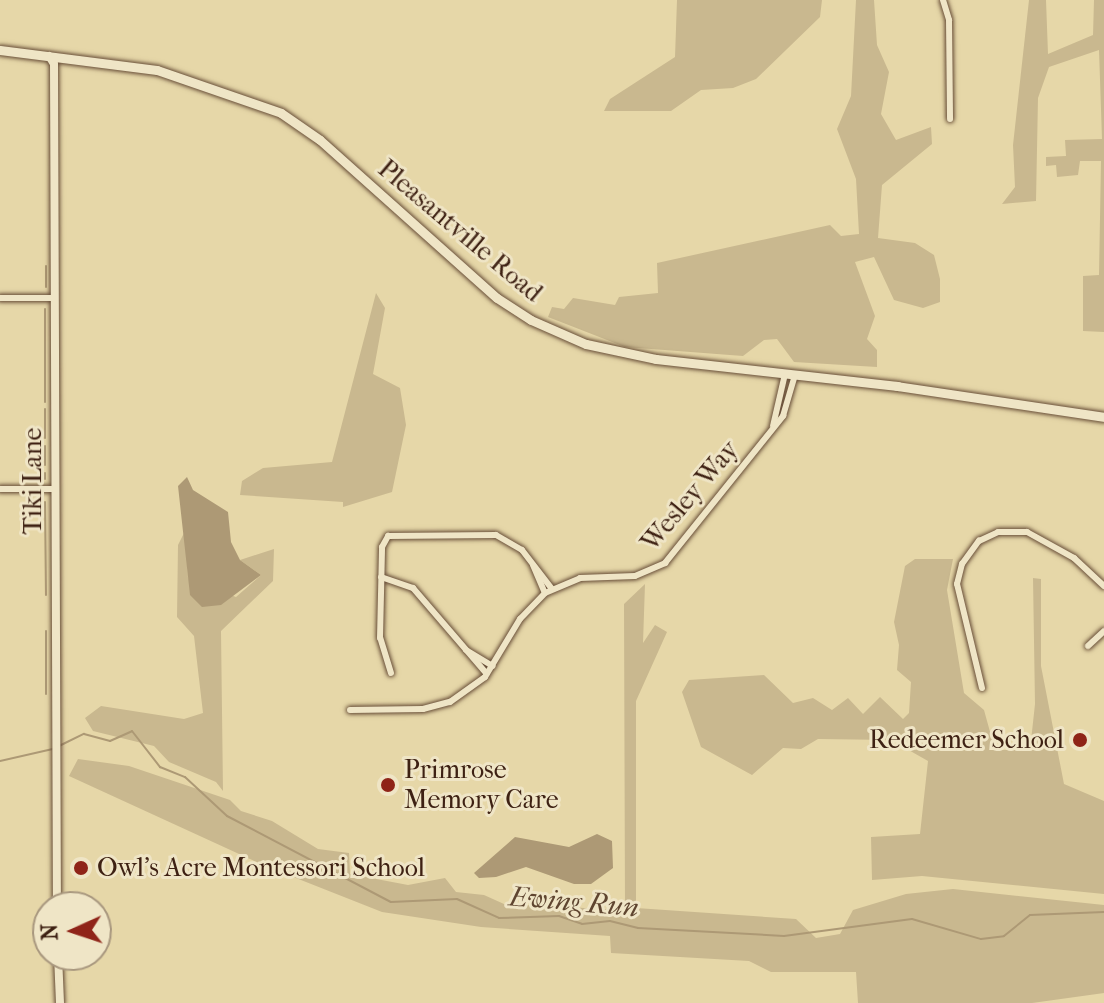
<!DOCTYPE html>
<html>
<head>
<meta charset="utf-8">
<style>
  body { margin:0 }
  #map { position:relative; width:1104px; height:1003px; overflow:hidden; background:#e6d7a8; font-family:"IM FELL French Canon",serif }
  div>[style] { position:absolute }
  .green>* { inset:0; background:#c9b88f }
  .water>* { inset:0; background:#ad9975 }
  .stream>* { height:2px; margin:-1px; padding:0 1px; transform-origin:1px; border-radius:1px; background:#ad9975 }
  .roads { filter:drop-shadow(0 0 2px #684e38) drop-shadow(0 0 2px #684e38) }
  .minor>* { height:6px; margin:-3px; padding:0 3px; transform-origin:3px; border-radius:3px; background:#efe5c6 }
  .tertiary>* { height:8px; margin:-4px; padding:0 4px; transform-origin:4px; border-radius:4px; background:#efe5c6 }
  .secondary>* { height:9px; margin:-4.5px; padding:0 4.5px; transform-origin:4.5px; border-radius:4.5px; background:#efe5c6 }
  .dots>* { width:22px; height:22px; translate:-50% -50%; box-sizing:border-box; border:4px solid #efe5c6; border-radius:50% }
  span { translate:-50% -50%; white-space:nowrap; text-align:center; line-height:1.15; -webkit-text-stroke:6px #efe5c6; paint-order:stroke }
  .street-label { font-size:26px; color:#3e2113 }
  .poi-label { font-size:26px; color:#3e2113 }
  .right { translate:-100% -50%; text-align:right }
  .left { translate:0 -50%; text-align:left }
  .water-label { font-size:28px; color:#5f4530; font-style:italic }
  .north { position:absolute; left:32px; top:891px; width:80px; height:80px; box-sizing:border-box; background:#efe5c6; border:2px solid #a8977e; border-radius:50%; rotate:267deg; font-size:22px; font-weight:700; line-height:32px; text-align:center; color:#3e2113 }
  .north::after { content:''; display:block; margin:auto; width:28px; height:36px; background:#8f2418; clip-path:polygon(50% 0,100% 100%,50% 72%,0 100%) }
</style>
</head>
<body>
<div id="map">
  <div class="green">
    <div style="clip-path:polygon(677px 0,822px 0,820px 17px,756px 79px,733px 88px,701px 90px,671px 111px,604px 111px,610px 99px,675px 57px)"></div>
    <div style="clip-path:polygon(856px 0,874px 0,877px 45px,889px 72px,881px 114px,896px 140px,931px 127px,932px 144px,882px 185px,878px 238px,915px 243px,934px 255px,940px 279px,940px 302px,923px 308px,894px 300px,874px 257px,855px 262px,875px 316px,867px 339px,877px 350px,877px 367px,794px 362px,777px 339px,764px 340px,743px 356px,625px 347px,548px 317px,552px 307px,564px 309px,573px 298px,615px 305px,619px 297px,658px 293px,657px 263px,830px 225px,841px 236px,859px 234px,856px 179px,837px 129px,851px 96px)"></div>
    <div style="clip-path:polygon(1029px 0,1046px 0,1048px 54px,1093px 35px,1094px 0,1104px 0,1104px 332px,1083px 331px,1083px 276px,1099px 275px,1101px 161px,1080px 161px,1078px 175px,1057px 177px,1056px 165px,1046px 166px,1046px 157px,1066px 156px,1065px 140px,1102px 139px,1099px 50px,1049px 67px,1038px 98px,1036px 201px,1002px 204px,1015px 187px,1013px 145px)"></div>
    <div style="clip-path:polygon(376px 293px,385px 308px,373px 374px,400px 388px,406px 425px,392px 492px,343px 507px,343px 502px,240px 495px,242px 481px,263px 468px,332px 462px)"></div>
    <div style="clip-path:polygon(186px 529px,188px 578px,236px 597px,261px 575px,240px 560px,274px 549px,273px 581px,221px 631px,223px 791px,216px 782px,169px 762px,154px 746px,93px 731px,85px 718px,101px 706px,184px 719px,203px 713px,194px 636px,177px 617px,178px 545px)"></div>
    <div style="clip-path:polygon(915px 559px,953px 559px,947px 590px,964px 693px,984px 710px,995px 750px,1030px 750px,1035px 704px,1033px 578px,1041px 579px,1041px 666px,1064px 784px,1104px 801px,1104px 894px,922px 876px,872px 880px,871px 837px,920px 834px,928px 761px,891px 740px,818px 739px,801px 749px,783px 748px,752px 775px,701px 747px,682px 692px,689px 680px,764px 675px,793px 703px,813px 698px,832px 710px,848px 698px,863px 714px,880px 697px,903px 719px,909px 713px,911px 682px,897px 670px,899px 645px,894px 622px,905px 566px)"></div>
    <div style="clip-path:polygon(645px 584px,643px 643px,655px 625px,667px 632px,636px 701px,636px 908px,796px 919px,816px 938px,840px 934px,853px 910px,906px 894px,953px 889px,1104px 905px,1104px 993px,1032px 1003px,858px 1003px,856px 972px,771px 972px,749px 961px,611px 953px,610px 936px,481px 927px,382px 912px,263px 865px,69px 776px,78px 759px,129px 766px,230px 800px,241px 811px,272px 821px,318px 849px,349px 853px,350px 874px,408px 885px,445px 878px,456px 892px,484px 895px,504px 904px,625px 910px,624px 604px)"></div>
  </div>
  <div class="water">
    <div style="clip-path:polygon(187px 477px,193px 490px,228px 512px,231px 542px,240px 560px,261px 575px,221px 605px,202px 607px,190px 595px,178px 486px)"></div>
    <div style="clip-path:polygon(597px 834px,612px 841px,613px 868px,591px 884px,574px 884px,526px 867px,496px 877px,479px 878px,474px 873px,515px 837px,569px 847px)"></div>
  </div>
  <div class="stream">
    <div style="left:46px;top:287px;width:21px;rotate:-90deg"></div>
    <div style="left:45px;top:309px;width:93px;rotate:90deg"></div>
    <div style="left:45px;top:438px;width:29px;rotate:-90deg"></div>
    <div style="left:45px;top:446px;width:19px;rotate:90deg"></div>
    <div style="left:45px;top:479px;width:6px;rotate:-90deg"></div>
    <div style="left:45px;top:502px;width:93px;rotate:89.4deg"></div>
    <div style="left:46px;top:694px;width:63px;rotate:-90deg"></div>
    <div style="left:59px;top:746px;width:28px;rotate:-26deg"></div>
    <div style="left:84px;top:734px;width:27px;rotate:15deg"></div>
    <div style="left:110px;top:741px;width:24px;rotate:-24deg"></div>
    <div style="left:132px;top:731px;width:46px;rotate:52.1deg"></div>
    <div style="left:160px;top:767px;width:27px;rotate:22deg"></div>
    <div style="left:185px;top:777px;width:57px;rotate:42.9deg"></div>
    <div style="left:227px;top:816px;width:185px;rotate:27.7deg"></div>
    <div style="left:391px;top:902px;width:66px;rotate:-2.6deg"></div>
    <div style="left:457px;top:899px;width:46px;rotate:24.3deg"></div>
    <div style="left:499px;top:918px;width:60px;rotate:-1.9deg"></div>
    <div style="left:559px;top:916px;width:24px;rotate:19deg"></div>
    <div style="left:582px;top:924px;width:28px;rotate:-6deg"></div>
    <div style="left:610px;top:921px;width:29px;rotate:14deg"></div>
    <div style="left:638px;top:928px;width:146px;rotate:3.1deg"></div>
    <div style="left:784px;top:936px;width:129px;rotate:-7.6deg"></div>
    <div style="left:912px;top:919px;width:72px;rotate:16.2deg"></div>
    <div style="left:981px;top:939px;width:23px;rotate:-7deg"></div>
    <div style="left:1004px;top:936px;width:33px;rotate:-39deg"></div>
    <div style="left:1030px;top:915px;width:74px;rotate:-2.3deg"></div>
    <div style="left:0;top:761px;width:54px;rotate:-12.8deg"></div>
  </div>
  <div class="roads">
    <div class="minor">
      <div style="left:943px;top:0;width:21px;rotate:73deg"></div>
      <div style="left:949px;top:20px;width:99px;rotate:89.4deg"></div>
      <div style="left:0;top:298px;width:52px"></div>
      <div style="left:773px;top:426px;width:53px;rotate:-77deg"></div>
      <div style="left:0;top:489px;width:53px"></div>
      <div style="left:533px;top:565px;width:30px;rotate:67deg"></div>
      <div style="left:381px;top:577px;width:34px;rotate:19deg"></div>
      <div style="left:413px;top:588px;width:113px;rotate:49.3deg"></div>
      <div style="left:1088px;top:646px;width:22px;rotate:-43deg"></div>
      <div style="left:466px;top:650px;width:31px;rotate:31deg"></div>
      <div style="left:391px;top:673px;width:37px;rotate:-107deg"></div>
      <div style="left:380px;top:638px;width:91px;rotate:-88.7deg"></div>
      <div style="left:382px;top:547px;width:13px;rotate:-61deg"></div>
      <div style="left:388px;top:536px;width:108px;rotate:-0.5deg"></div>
      <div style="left:496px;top:535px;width:30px;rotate:30deg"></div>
      <div style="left:522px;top:550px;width:49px;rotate:52.4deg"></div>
      <div style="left:982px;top:688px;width:107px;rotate:-103.5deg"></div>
      <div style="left:957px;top:584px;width:21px;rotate:-76deg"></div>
      <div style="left:962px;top:564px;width:29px;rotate:-54deg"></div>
      <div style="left:979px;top:541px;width:21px;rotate:-25deg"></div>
      <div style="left:998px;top:532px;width:29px"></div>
      <div style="left:1027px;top:532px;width:54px;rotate:29deg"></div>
      <div style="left:1074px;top:558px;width:41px;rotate:43deg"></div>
      <div style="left:350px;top:710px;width:73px;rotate:-0.8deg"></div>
      <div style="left:423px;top:709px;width:28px;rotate:-15deg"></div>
      <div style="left:450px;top:702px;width:43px;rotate:-35.5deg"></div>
      <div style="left:485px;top:677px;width:68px;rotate:-58.9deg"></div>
      <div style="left:520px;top:619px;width:36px;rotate:-46deg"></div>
      <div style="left:545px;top:593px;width:38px;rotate:-23deg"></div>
      <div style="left:580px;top:578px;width:55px;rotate:-2.1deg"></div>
      <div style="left:635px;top:576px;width:33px;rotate:-23deg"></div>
      <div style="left:665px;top:563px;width:189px;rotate:-51.2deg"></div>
      <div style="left:783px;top:416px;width:43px;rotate:-73.7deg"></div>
    </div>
    <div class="tertiary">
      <div style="left:49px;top:56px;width:9px;rotate:58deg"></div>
      <div style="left:54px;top:64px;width:843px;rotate:89.8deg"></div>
      <div style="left:58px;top:955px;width:48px;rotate:87.6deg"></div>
    </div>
    <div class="secondary">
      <div style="left:0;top:50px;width:158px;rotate:7.3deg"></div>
      <div style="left:157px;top:70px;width:131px;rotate:19.1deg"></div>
      <div style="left:281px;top:113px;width:47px;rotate:34.7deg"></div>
      <div style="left:320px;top:140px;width:237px;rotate:41.8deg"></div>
      <div style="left:497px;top:298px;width:40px;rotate:32.9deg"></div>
      <div style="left:531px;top:320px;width:60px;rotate:23.6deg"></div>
      <div style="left:586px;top:344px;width:72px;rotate:12.1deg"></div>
      <div style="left:656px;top:359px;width:243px;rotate:6.4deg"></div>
      <div style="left:897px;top:386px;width:209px;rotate:8.5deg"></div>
    </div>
  </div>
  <div class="dots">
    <div style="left:1080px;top:740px;background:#8f2418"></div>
    <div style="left:388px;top:785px;background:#8f2418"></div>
    <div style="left:81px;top:868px;background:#8f2418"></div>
  </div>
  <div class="street-label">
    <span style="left:460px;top:231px;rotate:40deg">Pleasantville Road</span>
    <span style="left:33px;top:481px;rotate:-90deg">Tiki Lane</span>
    <span style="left:690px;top:496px;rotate:-50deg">Wesley Way</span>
  </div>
  <div class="poi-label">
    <span class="right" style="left:1064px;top:740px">Redeemer School</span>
    <span class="left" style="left:404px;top:785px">Primrose<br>Memory Care</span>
    <span class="left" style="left:97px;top:868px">Owl's Acre Montessori School</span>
  </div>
  <div class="water-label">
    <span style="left:574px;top:902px;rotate:5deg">Ewing Run</span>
  </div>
  <div class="north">N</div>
</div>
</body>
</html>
